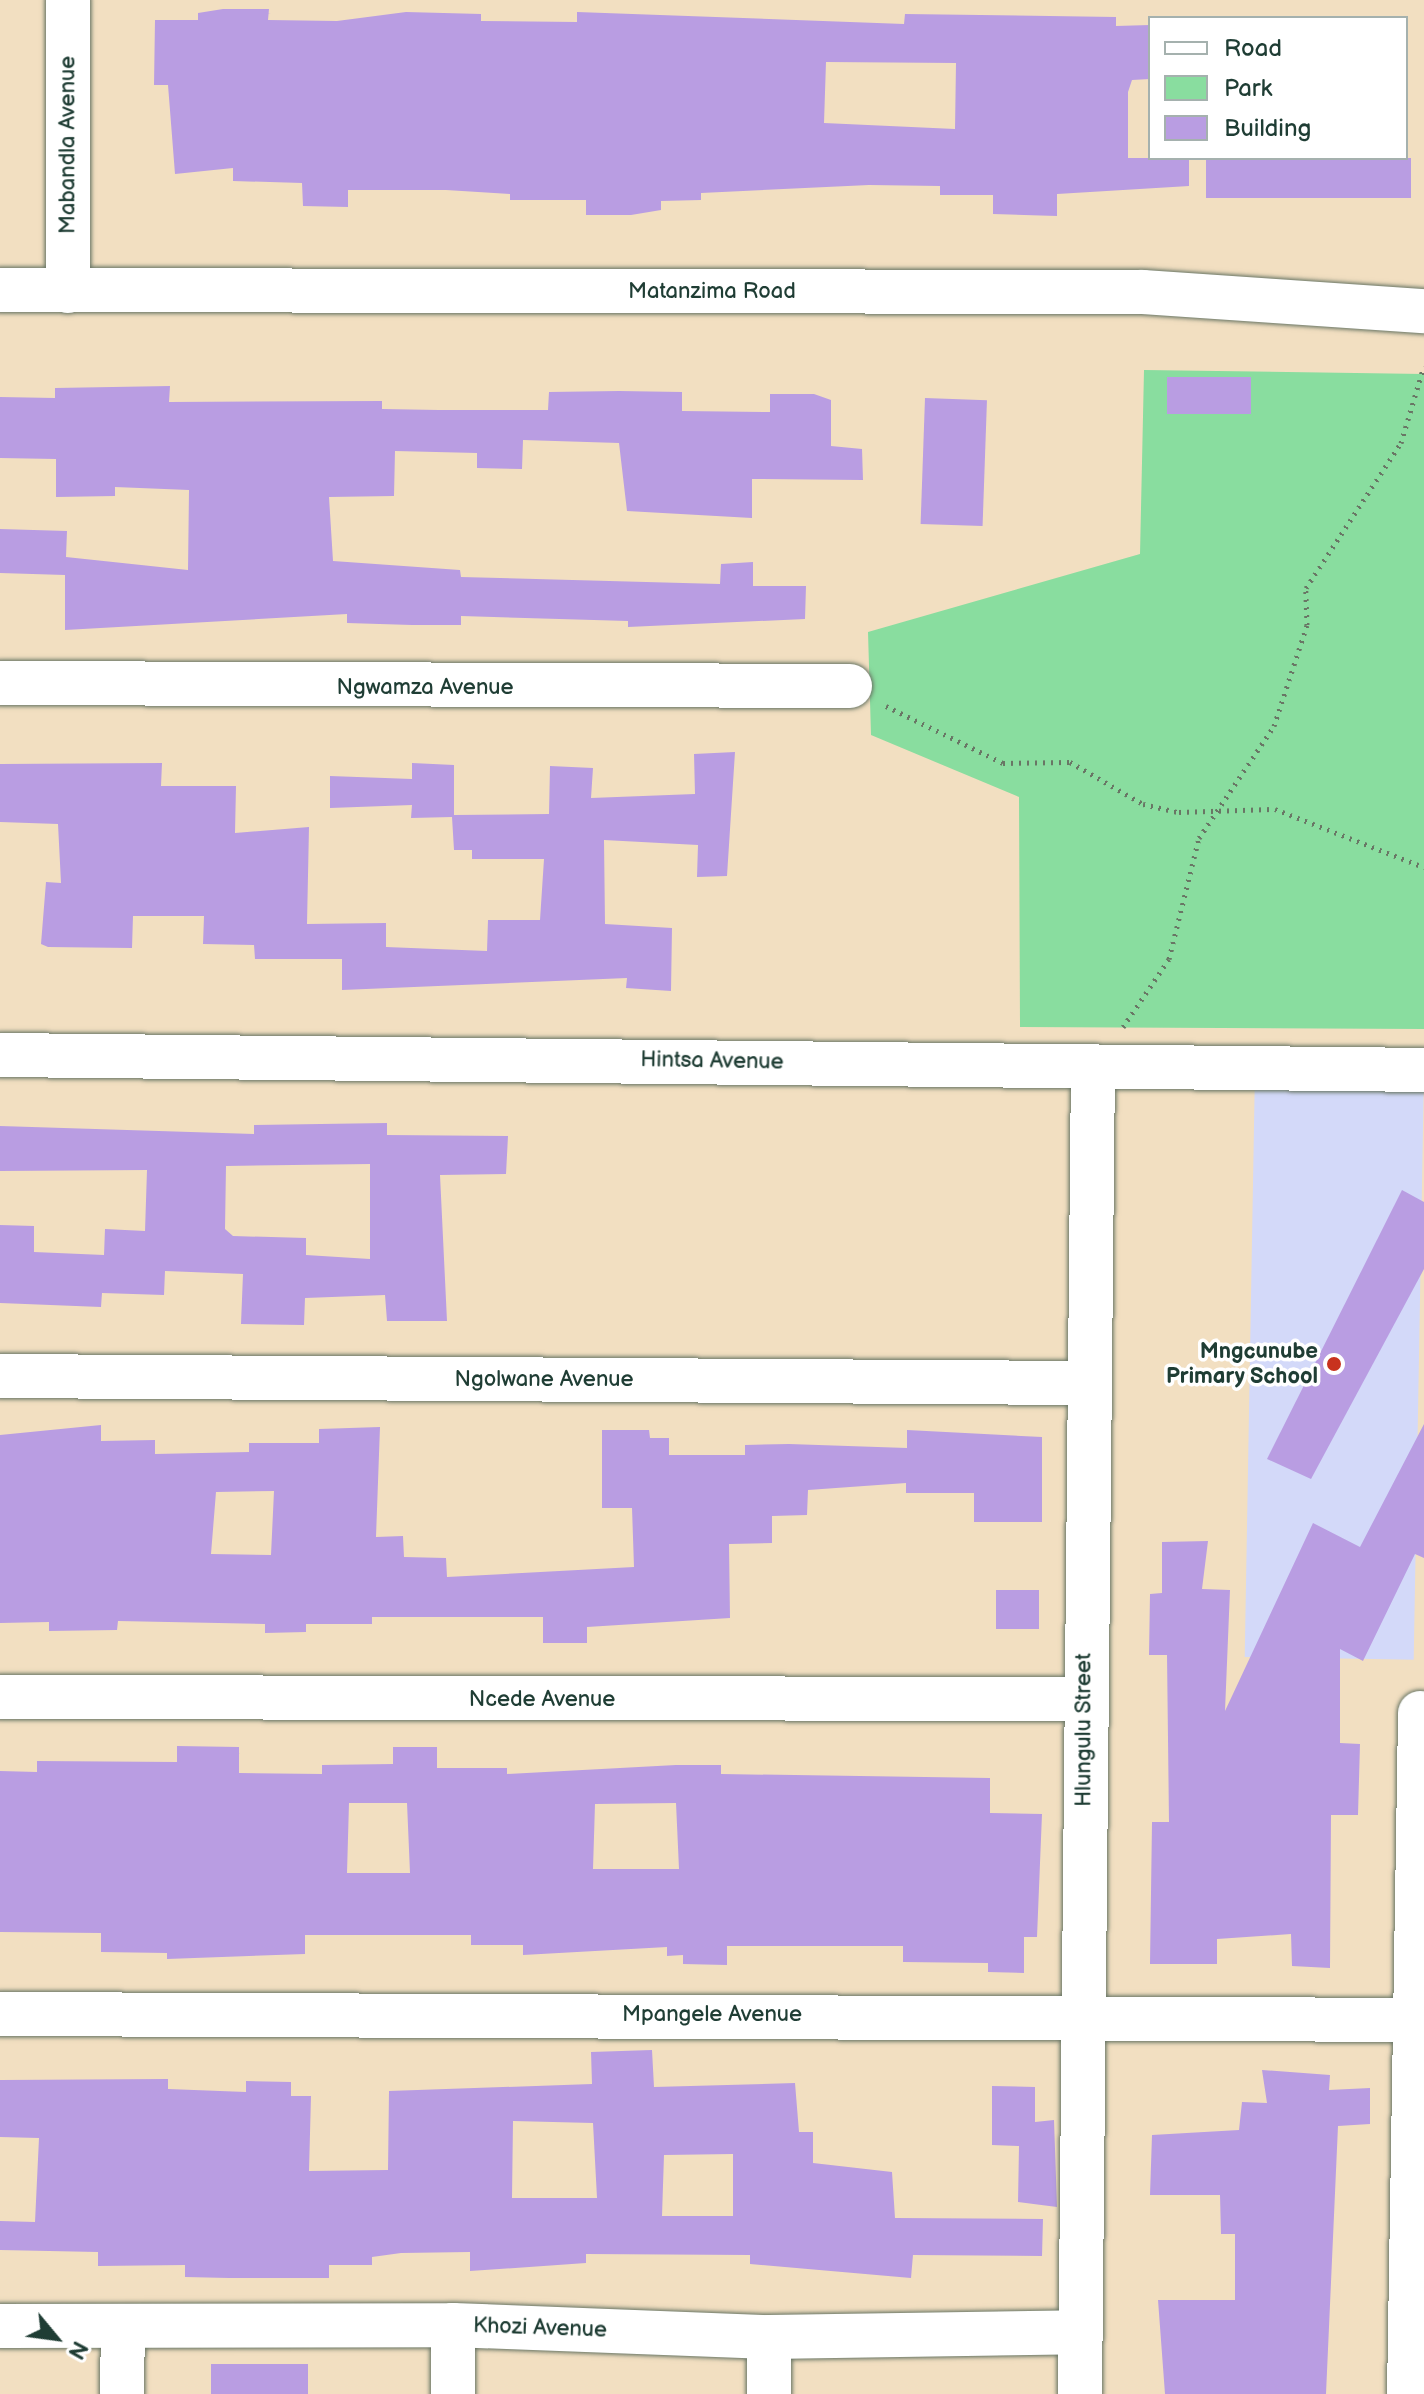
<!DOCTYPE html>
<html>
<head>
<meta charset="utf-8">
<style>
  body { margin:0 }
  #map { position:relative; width:1424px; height:2394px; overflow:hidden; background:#f2dfc1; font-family:"Balsamiq Sans",sans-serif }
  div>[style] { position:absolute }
  .built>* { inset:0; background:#d3d9f9; transform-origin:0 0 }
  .green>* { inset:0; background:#89dd9f }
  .building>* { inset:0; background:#b99de2; transform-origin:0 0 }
  .path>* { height:5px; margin-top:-2.5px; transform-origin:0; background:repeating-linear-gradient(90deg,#697665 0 2px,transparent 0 8px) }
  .roads { filter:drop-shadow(0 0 2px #697665) drop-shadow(0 0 2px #697665) }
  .minor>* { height:44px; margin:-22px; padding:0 22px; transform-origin:22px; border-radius:22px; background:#fff }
  .tertiary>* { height:44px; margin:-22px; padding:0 22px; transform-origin:22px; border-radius:22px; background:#fff }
  .dots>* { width:22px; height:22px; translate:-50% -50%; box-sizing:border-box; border:4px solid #fff; border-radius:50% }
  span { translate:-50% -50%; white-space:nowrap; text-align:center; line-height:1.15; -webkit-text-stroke:7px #fff; paint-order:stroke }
  .street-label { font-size:22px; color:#1f3d34 }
  .poi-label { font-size:22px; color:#1f3d34; font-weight:700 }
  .right { translate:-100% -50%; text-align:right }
  .legend { position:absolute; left:1148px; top:16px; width:260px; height:144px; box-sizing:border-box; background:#fff; border:2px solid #a5b1ae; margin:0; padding:10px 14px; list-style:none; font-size:24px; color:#1f3d34 }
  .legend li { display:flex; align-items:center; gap:16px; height:40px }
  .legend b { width:40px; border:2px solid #a5b1ae }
  .north { position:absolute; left:16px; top:2298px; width:80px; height:80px; -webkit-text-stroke:6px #fff; paint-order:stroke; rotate:119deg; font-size:22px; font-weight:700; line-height:32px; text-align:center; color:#1f3d34 }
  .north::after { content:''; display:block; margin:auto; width:28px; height:36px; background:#1f3d34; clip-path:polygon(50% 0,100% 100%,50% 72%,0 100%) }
</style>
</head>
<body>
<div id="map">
  <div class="built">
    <div style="left:1255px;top:1068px;width:169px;height:589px;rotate:1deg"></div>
  </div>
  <div class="green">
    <div style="clip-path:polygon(1144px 370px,1424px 374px,1424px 1029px,1020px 1027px,1019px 797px,871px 735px,868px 632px,1140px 554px)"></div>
  </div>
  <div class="building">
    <div style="clip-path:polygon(evenodd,223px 9px,269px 9px,268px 20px,337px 21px,406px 12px,481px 14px,481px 21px,577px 22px,577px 12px,904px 24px,905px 14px,1116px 17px,1116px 26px,1150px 25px,1150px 79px,1132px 80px,1128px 92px,1128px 158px,1189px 158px,1189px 186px,1057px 194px,1057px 216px,993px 214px,993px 195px,940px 195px,940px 186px,869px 185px,701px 193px,701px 200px,661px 201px,661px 210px,631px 215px,586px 215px,586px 200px,510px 200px,510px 194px,446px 190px,348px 190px,348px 207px,303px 206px,302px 183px,233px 181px,233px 168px,175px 174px,168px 85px,154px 85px,155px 20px,198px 20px,198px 13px,223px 9px,826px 62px,956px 63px,955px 129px,824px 123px,826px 62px)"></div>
    <div style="left:1206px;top:158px;width:205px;height:40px"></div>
    <div style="left:1251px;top:377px;width:37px;height:84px;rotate:90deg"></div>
    <div style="clip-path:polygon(170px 386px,169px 402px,382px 401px,382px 409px,439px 410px,548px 410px,549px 392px,619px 391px,682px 392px,682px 411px,770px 412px,770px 394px,814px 394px,831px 400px,831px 446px,862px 449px,863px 480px,752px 479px,752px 518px,627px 511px,619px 443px,523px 440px,522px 469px,477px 468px,477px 453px,395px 451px,394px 496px,329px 497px,333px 561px,460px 570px,461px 577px,720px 584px,721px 564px,753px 562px,753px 586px,806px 586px,805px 619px,628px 627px,628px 621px,461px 616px,461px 625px,412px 625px,347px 623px,347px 614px,65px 630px,65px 575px,0 573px,0 529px,67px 531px,66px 557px,188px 570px,189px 490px,115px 487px,115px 496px,56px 497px,56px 459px,0 458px,0 397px,55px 398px,55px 388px)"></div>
    <div style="left:925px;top:398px;width:62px;height:126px;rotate:2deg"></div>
    <div style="clip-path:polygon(735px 752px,727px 876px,697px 877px,698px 845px,604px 840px,605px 924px,672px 928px,671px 991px,626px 988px,627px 978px,342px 990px,342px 959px,255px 959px,254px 945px,203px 944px,204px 916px,133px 916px,132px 948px,48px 947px,41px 944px,46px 882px,61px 883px,58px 824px,0 822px,0 764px,162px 763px,161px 786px,236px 786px,235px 833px,309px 827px,307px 924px,386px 923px,386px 947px,487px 951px,488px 920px,540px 920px,544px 859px,472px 859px,472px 850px,454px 850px,452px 817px,411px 818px,412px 805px,330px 808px,330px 776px,412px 779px,412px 763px,454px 765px,454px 815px,549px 814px,550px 766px,593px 768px,591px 798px,695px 794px,694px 754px)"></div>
    <div style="clip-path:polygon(evenodd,387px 1123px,387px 1135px,508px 1136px,506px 1174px,440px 1175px,447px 1321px,387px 1321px,385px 1295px,305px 1298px,304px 1325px,241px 1324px,243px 1274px,165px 1271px,164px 1295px,102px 1293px,101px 1307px,0 1303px,0 1225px,34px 1226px,34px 1252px,104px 1255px,105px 1229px,145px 1231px,147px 1170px,0 1171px,0 1126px,254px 1134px,254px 1125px,387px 1123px,370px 1164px,370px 1259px,306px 1255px,306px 1238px,233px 1236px,225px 1229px,226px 1166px,370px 1164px)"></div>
    <div style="clip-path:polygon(1402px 1190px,1424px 1202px,1424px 1269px,1311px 1479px,1267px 1459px)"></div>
    <div style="clip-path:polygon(1424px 1424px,1424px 1558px,1415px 1554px,1363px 1661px,1340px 1649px,1340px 1743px,1360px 1744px,1358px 1815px,1331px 1815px,1330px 1968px,1292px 1966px,1291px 1934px,1217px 1939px,1217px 1964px,1150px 1964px,1152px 1822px,1169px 1822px,1167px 1655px,1149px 1655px,1150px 1594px,1162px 1593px,1162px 1542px,1208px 1541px,1202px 1589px,1230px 1590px,1225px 1711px,1313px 1523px,1360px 1547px)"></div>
    <div style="clip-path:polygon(evenodd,101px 1425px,101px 1441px,155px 1440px,155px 1454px,249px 1452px,249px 1443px,319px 1443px,319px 1429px,380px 1427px,376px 1537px,403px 1536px,404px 1557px,446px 1558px,447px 1577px,634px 1567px,632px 1508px,602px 1508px,602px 1430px,649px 1430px,650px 1438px,669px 1438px,669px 1455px,745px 1455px,745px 1445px,789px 1444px,907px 1448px,907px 1430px,1042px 1437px,1042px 1522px,974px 1522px,974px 1493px,906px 1493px,906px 1483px,808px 1490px,807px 1515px,772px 1516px,772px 1543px,729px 1544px,730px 1618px,587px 1627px,587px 1643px,543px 1643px,543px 1617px,372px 1617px,372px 1624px,306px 1624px,306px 1632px,265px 1633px,265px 1624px,118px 1621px,117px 1630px,49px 1631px,49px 1622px,0 1623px,0 1435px,101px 1425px,274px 1491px,271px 1555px,211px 1554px,216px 1492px,274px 1491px)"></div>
    <div style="left:996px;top:1590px;width:43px;height:39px"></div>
    <div style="clip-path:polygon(evenodd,177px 1746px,239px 1747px,239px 1773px,322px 1774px,322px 1765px,393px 1764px,393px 1747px,437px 1747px,437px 1768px,507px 1768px,507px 1774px,676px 1765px,721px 1765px,721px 1774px,990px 1778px,990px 1813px,1042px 1814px,1037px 1937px,1024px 1937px,1024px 1973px,988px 1972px,988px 1963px,903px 1962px,903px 1946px,727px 1946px,727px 1965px,683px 1964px,683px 1955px,667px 1956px,667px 1947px,523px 1955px,523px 1945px,471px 1945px,471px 1935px,305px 1935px,305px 1954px,167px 1959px,167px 1953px,101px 1952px,101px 1933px,0 1932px,0 1771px,37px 1772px,37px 1761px,177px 1762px,177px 1746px,349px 1803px,407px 1803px,410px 1873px,347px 1873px,349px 1803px,177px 1746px,676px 1803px,679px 1869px,593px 1869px,595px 1804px,676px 1803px)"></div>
    <div style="clip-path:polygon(evenodd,652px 2050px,654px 2087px,795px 2083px,799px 2132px,813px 2132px,813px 2163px,892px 2172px,895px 2218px,1043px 2219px,1042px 2256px,913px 2255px,911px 2278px,750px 2264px,750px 2255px,586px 2254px,586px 2263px,470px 2271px,470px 2252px,401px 2253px,372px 2257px,372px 2265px,329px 2265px,329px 2278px,229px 2278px,185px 2277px,185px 2265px,98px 2266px,98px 2252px,0 2250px,0 2221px,35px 2222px,39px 2138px,0 2137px,0 2080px,168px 2079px,168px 2089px,246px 2092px,246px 2081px,291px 2082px,291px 2096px,311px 2096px,309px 2171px,388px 2170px,389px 2091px,592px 2084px,591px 2052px,652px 2050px,513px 2121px,593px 2123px,597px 2198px,512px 2198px,513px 2121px,652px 2050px,733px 2154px,733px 2216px,662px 2216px,664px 2155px,733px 2154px)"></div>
    <div style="clip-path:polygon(1262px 2070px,1330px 2075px,1329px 2090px,1370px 2088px,1370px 2124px,1338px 2126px,1326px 2394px,1165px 2394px,1158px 2300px,1235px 2300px,1235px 2234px,1221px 2234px,1220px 2195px,1150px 2195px,1152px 2135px,1239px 2130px,1242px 2102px,1267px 2103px)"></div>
    <div style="clip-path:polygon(992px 2086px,1035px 2087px,1035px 2122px,1054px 2120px,1057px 2207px,1018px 2202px,1019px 2146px,992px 2145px)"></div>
    <div style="left:211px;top:2364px;width:97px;height:30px"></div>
  </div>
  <div class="path">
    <div style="left:886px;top:706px;width:130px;rotate:26deg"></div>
    <div style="left:1003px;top:763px;width:67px;rotate:-0.9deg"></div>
    <div style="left:1070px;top:762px;width:84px;rotate:29.9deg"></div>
    <div style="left:1143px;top:804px;width:37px;rotate:13deg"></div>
    <div style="left:1179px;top:812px;width:96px;rotate:-1.8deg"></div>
    <div style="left:1275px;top:809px;width:160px;rotate:21.3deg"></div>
    <div style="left:1123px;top:1027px;width:82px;rotate:-55.9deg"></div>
    <div style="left:1169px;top:959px;width:125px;rotate:-76.1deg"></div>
    <div style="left:1199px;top:838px;width:135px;rotate:-56.2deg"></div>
    <div style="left:1274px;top:726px;width:106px;rotate:-71.9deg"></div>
    <div style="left:1307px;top:625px;width:37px;rotate:-92deg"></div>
    <div style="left:1306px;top:588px;width:173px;rotate:-56.8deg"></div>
    <div style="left:1401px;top:443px;width:80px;rotate:-73.4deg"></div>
  </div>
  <div class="roads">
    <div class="minor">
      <div style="left:0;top:683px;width:850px;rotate:0.2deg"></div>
      <div style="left:0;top:1055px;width:1424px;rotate:0.6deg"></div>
      <div style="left:0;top:1376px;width:1087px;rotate:0.37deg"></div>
      <div style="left:0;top:1697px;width:1083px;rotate:0.11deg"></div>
      <div style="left:0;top:2014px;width:1424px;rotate:0.24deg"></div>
      <div style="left:0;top:2326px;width:453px;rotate:-0.1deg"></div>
      <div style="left:453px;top:2325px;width:316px;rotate:2.2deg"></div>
      <div style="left:769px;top:2337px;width:310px;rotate:-0.9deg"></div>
      <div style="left:122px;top:2394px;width:68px;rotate:-89.2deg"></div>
      <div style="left:453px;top:2394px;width:69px;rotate:-90deg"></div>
      <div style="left:769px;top:2394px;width:57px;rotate:-90deg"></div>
      <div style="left:1080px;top:2394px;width:1328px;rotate:-89.44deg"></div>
      <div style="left:1409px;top:2394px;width:681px;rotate:-89.07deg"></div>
    </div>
    <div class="tertiary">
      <div style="left:0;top:290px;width:1143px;rotate:0.1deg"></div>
      <div style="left:1143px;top:292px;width:282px;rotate:3.9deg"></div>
      <div style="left:68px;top:291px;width:291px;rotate:-90deg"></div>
    </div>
  </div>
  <div class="dots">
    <div style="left:1334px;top:1364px;background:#c8321e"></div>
  </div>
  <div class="street-label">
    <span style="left:68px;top:145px;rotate:-90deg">Mabandla Avenue</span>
    <span style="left:712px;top:292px">Matanzima Road</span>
    <span style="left:425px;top:688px">Ngwamza Avenue</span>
    <span style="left:712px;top:1061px;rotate:1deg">Hintsa Avenue</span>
    <span style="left:544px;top:1380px">Ngolwane Avenue</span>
    <span style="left:542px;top:1700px">Ncede Avenue</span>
    <span style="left:1084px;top:1730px;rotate:-90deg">Hlungulu Street</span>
    <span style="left:712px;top:2015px">Mpangele Avenue</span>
    <span style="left:540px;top:2328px;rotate:2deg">Khozi Avenue</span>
  </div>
  <div class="poi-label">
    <span class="right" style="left:1318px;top:1364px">Mngcunube<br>Primary School</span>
  </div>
  <ul class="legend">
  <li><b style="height:10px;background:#fff"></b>Road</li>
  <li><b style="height:22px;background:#89dd9f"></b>Park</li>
  <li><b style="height:22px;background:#b99de2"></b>Building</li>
  </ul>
  <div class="north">N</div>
</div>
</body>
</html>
